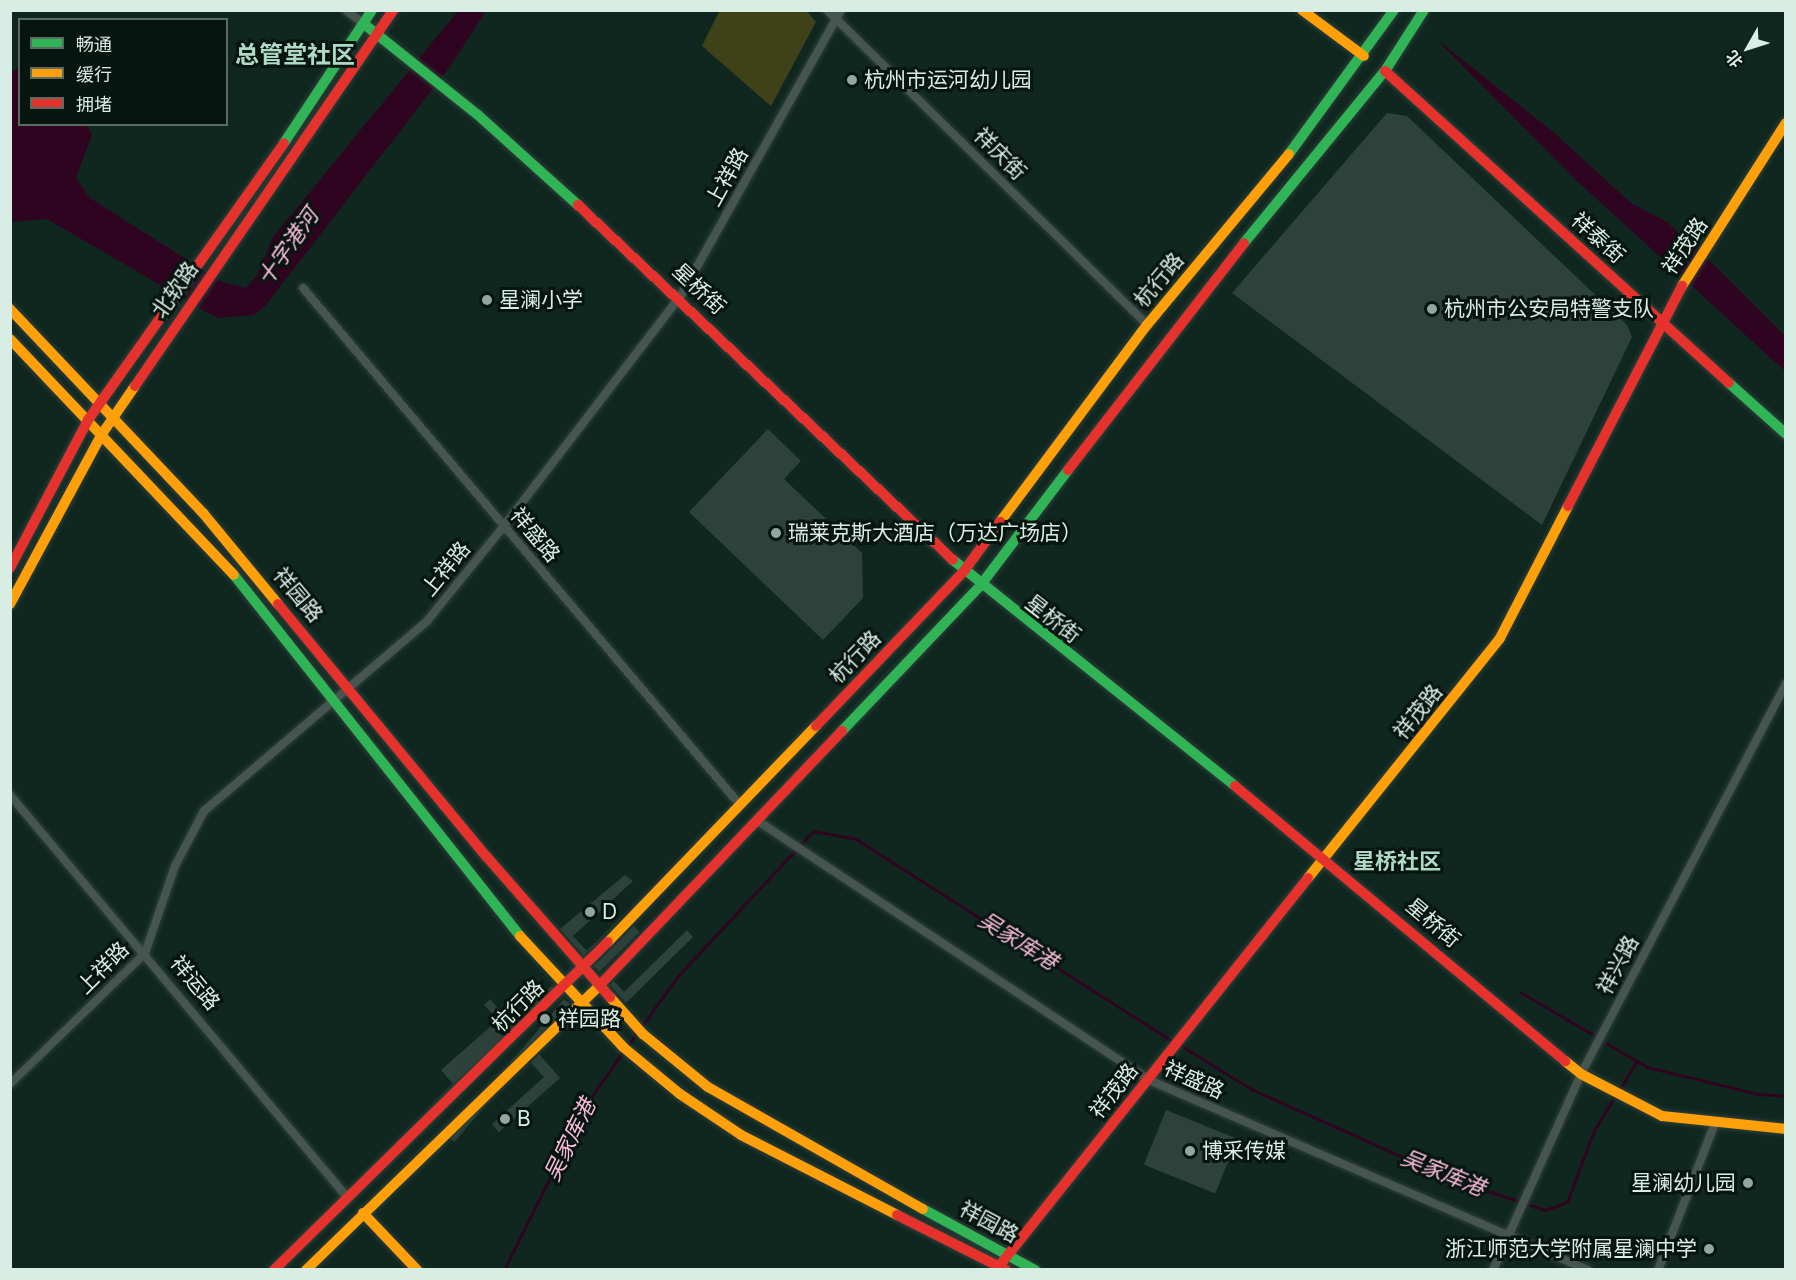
<!DOCTYPE html>
<html>
<head>
<meta charset="utf-8">
<style>
  body { margin:0 }
  #map { position:relative; width:1796px; height:1280px; overflow:hidden; background:#102720; font-family:Inter,"Noto Sans SC",sans-serif }
  div>[style] { position:absolute }
  .green>* { inset:0; background:#3f4119 }
  .water>* { inset:0; background:#2f0420 }
  .stream>* { height:3px; margin:-1.5px; padding:0 1.5px; transform-origin:1.5px; border-radius:1.5px; background:#2f0420 }
  .building>* { inset:0; background:#2c423b; transform-origin:0 0 }
  .roads { filter:drop-shadow(0 0 2px #2e413b) drop-shadow(0 0 2px #2e413b) }
  .street>* { height:8px; margin:-4px; padding:0 4px; transform-origin:4px; border-radius:4px; background:#465550 }
  .fast>* { height:10px; margin:-5px; padding:0 5px; transform-origin:5px; border-radius:5px; background:#30b455 }
  .slow>* { height:10px; margin:-5px; padding:0 5px; transform-origin:5px; border-radius:5px; background:#ff9f0a }
  .jam>* { height:10px; margin:-5px; padding:0 5px; transform-origin:5px; border-radius:5px; background:#e5322d }
  .dots>* { width:16px; height:16px; translate:-50% -50%; box-sizing:border-box; border:3px solid #06150f; border-radius:50% }
  span { translate:-50% -50%; white-space:nowrap; text-align:center; line-height:1.15; -webkit-text-stroke:6px #06150f; paint-order:stroke }
  .poi-label { font-size:21px; color:#d8ede4 }
  .left { translate:0 -50%; text-align:left }
  .right { translate:-100% -50%; text-align:right }
  .street-label { font-size:21px; color:#d8ede4 }
  .water-label { font-size:22px; color:#fdbcdd; font-style:italic }
  .neighbourhood-label { font-size:22px; color:#afd9c7; font-weight:700 }
  .quarter-label { font-size:24px; color:#afd9c7; font-weight:700 }
  .frame { position:absolute; inset:0; border:12px solid #d8ede4; pointer-events:none }
  .legend { position:absolute; left:18px; top:18px; width:210px; height:108px; box-sizing:border-box; background:#06150f; border:2px solid #5a6b64; margin:0; padding:8px 10px; list-style:none; font-size:18px; color:#d8ede4 }
  .legend li { display:flex; align-items:center; gap:12px; height:30px }
  .legend b { width:30px; border:2px solid #5a6b64 }
  .north { position:absolute; left:1718px; top:18px; width:60px; height:60px; -webkit-text-stroke:4px #06150f; paint-order:stroke; rotate:231deg; font-size:16px; font-weight:700; line-height:24px; text-align:center; color:#d8ede4 }
  .north::after { content:''; display:block; margin:auto; width:21px; height:27px; background:#d8ede4; clip-path:polygon(50% 0,100% 100%,50% 72%,0 100%) }
</style>
</head>
<body>
<div id="map">
  <div class="green">
    <div style="clip-path:polygon(720px 10px,807px 11px,816px 22px,771px 106px,702px 46px)"></div>
  </div>
  <div class="water">
    <div style="clip-path:polygon(458px 11px,486px 11px,451px 65px,266px 305px,254px 315px,217px 318px,47px 219px,11px 222px,11px 72px,19px 67px,20px 124px,86px 125px,92px 134px,76px 178px,90px 198px,222px 282px,246px 288px,258px 274px,273px 237px)"></div>
    <div style="clip-path:polygon(1435px 38px,1552px 131px,1631px 203px,1667px 222px,1719px 270px,1785px 336px,1785px 371px,1577px 181px)"></div>
  </div>
  <div class="stream">
    <div style="left:1520px;top:992px;width:83px;rotate:30.3deg"></div>
    <div style="left:1606px;top:1043px;width:48px;rotate:30.3deg"></div>
    <div style="left:1647px;top:1067px;width:114px;rotate:13.7deg"></div>
    <div style="left:1758px;top:1094px;width:28px;rotate:4deg"></div>
    <div style="left:1180px;top:1045px;width:84px;rotate:31.8deg"></div>
    <div style="left:1251px;top:1089px;width:220px;rotate:24.1deg"></div>
    <div style="left:1452px;top:1179px;width:98px;rotate:18.4deg"></div>
    <div style="left:1545px;top:1210px;width:23px;rotate:-20deg"></div>
    <div style="left:1567px;top:1202px;width:77px;rotate:-69.4deg"></div>
    <div style="left:1594px;top:1130px;width:40px;rotate:-58deg"></div>
    <div style="left:1619px;top:1090px;width:34px;rotate:-58deg"></div>
    <div style="left:504px;top:1270px;width:189px;rotate:-63.6deg"></div>
    <div style="left:588px;top:1101px;width:153px;rotate:-54.3deg"></div>
    <div style="left:677px;top:977px;width:200px;rotate:-47deg"></div>
    <div style="left:813px;top:831px;width:44px;rotate:10.5deg"></div>
    <div style="left:856px;top:839px;width:377px;rotate:32.6deg"></div>
  </div>
  <div class="building">
    <div style="clip-path:polygon(1387px 113px,1407px 116px,1627px 325px,1632px 337px,1542px 525px,1232px 293px)"></div>
    <div style="clip-path:polygon(768px 429px,801px 461px,784px 479px,862px 553px,863px 598px,823px 640px,689px 512px)"></div>
    <div style="clip-path:polygon(625px 875px,633px 881px,573px 936px,587px 951px,622px 917px,584px 956px,560px 929px)"></div>
    <div style="left:634px;top:926px;width:8px;height:57px;rotate:45deg"></div>
    <div style="clip-path:polygon(687px 930px,693px 937px,626px 1003px,610px 985px,614px 981px,624px 992px)"></div>
    <div style="clip-path:polygon(552px 986px,554px 988px,424px 1113px,453px 1084px,441px 1070px,498px 1020px,484px 1005px,490px 999px,512px 1025px)"></div>
    <div style="left:564px;top:999px;width:8px;height:180px;rotate:40deg"></div>
    <div style="clip-path:polygon(539px 1054px,560px 1078px,499px 1132px,492px 1124px,544px 1077px,531px 1063px)"></div>
    <div style="left:1166px;top:1110px;width:77px;height:59px;rotate:22deg"></div>
  </div>
  <div class="roads">
    <div class="street">
      <div style="left:346px;top:10px;width:23px;rotate:38deg"></div>
      <div style="left:827px;top:10px;width:449px;rotate:44.5deg"></div>
      <div style="left:303px;top:288px;width:677px;rotate:49.79deg"></div>
      <div style="left:10px;top:795px;width:525px;rotate:50.03deg"></div>
      <div style="left:758px;top:821px;width:469px;rotate:33.5deg"></div>
      <div style="left:1149px;top:1080px;width:478px;rotate:23.4deg"></div>
      <div style="left:10px;top:1084px;width:188px;rotate:-44.1deg"></div>
      <div style="left:145px;top:953px;width:92px;rotate:-71deg"></div>
      <div style="left:175px;top:866px;width:62px;rotate:-62.2deg"></div>
      <div style="left:204px;top:811px;width:293px;rotate:-40.4deg"></div>
      <div style="left:427px;top:621px;width:122px;rotate:-51deg"></div>
      <div style="left:504px;top:526px;width:289px;rotate:-52.5deg"></div>
      <div style="left:680px;top:297px;width:329px;rotate:-60.7deg"></div>
      <div style="left:1493px;top:1270px;width:215px;rotate:-65.8deg"></div>
      <div style="left:1581px;top:1074px;width:441px;rotate:-62.3deg"></div>
      <div style="left:1658px;top:1270px;width:158px;rotate:-68.8deg"></div>
    </div>
    <div class="fast">
      <div style="left:364px;top:24px;width:146px;rotate:38.6deg"></div>
      <div style="left:478px;top:115px;width:135px;rotate:42deg"></div>
      <div style="left:284px;top:143px;width:159px;rotate:-56.5deg"></div>
      <div style="left:1289px;top:154px;width:178px;rotate:-53.9deg"></div>
      <div style="left:1244px;top:243px;width:222px;rotate:-50.7deg"></div>
      <div style="left:1385px;top:71px;width:72px;rotate:-57.4deg"></div>
      <div style="left:1729px;top:383px;width:76px;rotate:41.8deg"></div>
      <div style="left:953px;top:560px;width:361px;rotate:38.7deg"></div>
      <div style="left:234px;top:575px;width:461px;rotate:51.6deg"></div>
      <div style="left:842px;top:731px;width:200px;rotate:-46.4deg"></div>
      <div style="left:980px;top:586px;width:146px;rotate:-52.8deg"></div>
      <div style="left:923px;top:1209px;width:128px;rotate:28.6deg"></div>
    </div>
    <div class="slow">
      <div style="left:1302px;top:10px;width:77px;rotate:36.6deg"></div>
      <div style="left:1682px;top:286px;width:193px;rotate:-57.5deg"></div>
      <div style="left:10px;top:309px;width:281px;rotate:46.6deg"></div>
      <div style="left:203px;top:513px;width:118px;rotate:50.5deg"></div>
      <div style="left:10px;top:339px;width:325px;rotate:46.5deg"></div>
      <div style="left:1000px;top:522px;width:246px;rotate:-53.3deg"></div>
      <div style="left:1147px;top:325px;width:222px;rotate:-50.3deg"></div>
      <div style="left:10px;top:604px;width:193px;rotate:-61.6deg"></div>
      <div style="left:102px;top:434px;width:58px;rotate:-55.5deg"></div>
      <div style="left:1308px;top:878px;width:307px;rotate:-51.3deg"></div>
      <div style="left:1500px;top:638px;width:148px;rotate:-62.7deg"></div>
      <div style="left:520px;top:936px;width:151px;rotate:47.1deg"></div>
      <div style="left:623px;top:1047px;width:74px;rotate:39.5deg"></div>
      <div style="left:680px;top:1094px;width:73px;rotate:33.9deg"></div>
      <div style="left:741px;top:1135px;width:175px;rotate:27.1deg"></div>
      <div style="left:608px;top:942px;width:300px;rotate:-46.1deg"></div>
      <div style="left:610px;top:997px;width:50px;rotate:48.3deg"></div>
      <div style="left:643px;top:1034px;width:84px;rotate:39.2deg"></div>
      <div style="left:708px;top:1087px;width:247px;rotate:29.6deg"></div>
      <div style="left:1565px;top:1061px;width:21px;rotate:39deg"></div>
      <div style="left:1581px;top:1074px;width:91px;rotate:27.4deg"></div>
      <div style="left:1662px;top:1116px;width:125px;rotate:6deg"></div>
      <div style="left:363px;top:1213px;width:79px;rotate:46.5deg"></div>
      <div style="left:306px;top:1270px;width:409px;rotate:-44.1deg"></div>
    </div>
    <div class="jam">
      <div style="left:1385px;top:71px;width:464px;rotate:42.2deg"></div>
      <div style="left:578px;top:205px;width:516px;rotate:43.43deg"></div>
      <div style="left:135px;top:386px;width:456px;rotate:-55.5deg"></div>
      <div style="left:1068px;top:470px;width:287px;rotate:-52.2deg"></div>
      <div style="left:1568px;top:506px;width:248px;rotate:-62.6deg"></div>
      <div style="left:10px;top:568px;width:167px;rotate:-62.2deg"></div>
      <div style="left:88px;top:420px;width:339px;rotate:-54.7deg"></div>
      <div style="left:278px;top:604px;width:327px;rotate:50.5deg"></div>
      <div style="left:486px;top:856px;width:188px;rotate:48.7deg"></div>
      <div style="left:816px;top:726px;width:214px;rotate:-46.3deg"></div>
      <div style="left:964px;top:571px;width:61px;rotate:-53.7deg"></div>
      <div style="left:1235px;top:786px;width:430px;rotate:39.8deg"></div>
      <div style="left:600px;top:985px;width:351px;rotate:-46.4deg"></div>
      <div style="left:897px;top:1215px;width:122px;rotate:26.8deg"></div>
      <div style="left:274px;top:1270px;width:468px;rotate:-44.5deg"></div>
      <div style="left:996px;top:1270px;width:501px;rotate:-51.48deg"></div>
    </div>
  </div>
  <div class="dots">
    <div style="left:852px;top:80px;background:#92a89f"></div>
    <div style="left:487px;top:300px;background:#92a89f"></div>
    <div style="left:1432px;top:309px;background:#92a89f"></div>
    <div style="left:776px;top:533px;background:#92a89f"></div>
    <div style="left:590px;top:912px;background:#92a89f"></div>
    <div style="left:545px;top:1019px;background:#92a89f"></div>
    <div style="left:505px;top:1119px;background:#92a89f"></div>
    <div style="left:1190px;top:1151px;background:#92a89f"></div>
    <div style="left:1748px;top:1183px;background:#92a89f"></div>
    <div style="left:1709px;top:1249px;background:#92a89f"></div>
  </div>
  <div class="poi-label">
    <span class="left" style="left:864px;top:80px">杭州市运河幼儿园</span>
    <span class="left" style="left:499px;top:300px">星澜小学</span>
    <span class="left" style="left:1444px;top:309px">杭州市公安局特警支队</span>
    <span class="left" style="left:788px;top:533px">瑞莱克斯大酒店（万达广场店）</span>
    <span class="left" style="left:602px;top:912px">D</span>
    <span class="left" style="left:558px;top:1019px">祥园路</span>
    <span class="left" style="left:517px;top:1119px">B</span>
    <span class="left" style="left:1202px;top:1151px">博采传媒</span>
    <span class="right" style="left:1736px;top:1183px">星澜幼儿园</span>
    <span class="right" style="left:1697px;top:1249px">浙江师范大学附属星澜中学</span>
  </div>
  <div class="street-label">
    <span style="left:1000px;top:154px;rotate:45deg">祥庆街</span>
    <span style="left:727px;top:177px;rotate:-61deg">上祥路</span>
    <span style="left:1598px;top:238px;rotate:42deg">祥泰街</span>
    <span style="left:1685px;top:246px;rotate:-56deg">祥茂路</span>
    <span style="left:1159px;top:280px;rotate:-50deg">杭行路</span>
    <span style="left:699px;top:289px;rotate:43deg">星桥街</span>
    <span style="left:175px;top:290px;rotate:-55deg">北软路</span>
    <span style="left:535px;top:535px;rotate:50deg">祥盛路</span>
    <span style="left:446px;top:569px;rotate:-51deg">上祥路</span>
    <span style="left:298px;top:595px;rotate:50deg">祥园路</span>
    <span style="left:1053px;top:619px;rotate:38deg">星桥街</span>
    <span style="left:855px;top:657px;rotate:-46deg">杭行路</span>
    <span style="left:1418px;top:712px;rotate:-51deg">祥茂路</span>
    <span style="left:1433px;top:923px;rotate:40deg">星桥街</span>
    <span style="left:1618px;top:965px;rotate:-62deg">祥兴路</span>
    <span style="left:103px;top:968px;rotate:-45deg">上祥路</span>
    <span style="left:195px;top:983px;rotate:50deg">祥运路</span>
    <span style="left:518px;top:1006px;rotate:-45deg">杭行路</span>
    <span style="left:1194px;top:1080px;rotate:24deg">祥盛路</span>
    <span style="left:1114px;top:1091px;rotate:-52deg">祥茂路</span>
    <span style="left:989px;top:1222px;rotate:28deg">祥园路</span>
  </div>
  <div class="water-label">
    <span style="left:288px;top:247px;rotate:-55deg">十字港河</span>
    <span style="left:1018px;top:941px;rotate:32deg">吴家库港</span>
    <span style="left:570px;top:1140px;rotate:-64deg">吴家库港</span>
    <span style="left:1443px;top:1173px;rotate:22deg">吴家库港</span>
  </div>
  <div class="neighbourhood-label">
    <span style="left:1397px;top:862px">星桥社区</span>
  </div>
  <div class="quarter-label">
    <span style="left:295px;top:55px">总管堂社区</span>
  </div>
  <div class="frame"></div>
  <ul class="legend">
  <li><b style="height:8px;background:#30b455"></b>畅通</li>
  <li><b style="height:8px;background:#ff9f0a"></b>缓行</li>
  <li><b style="height:8px;background:#e5322d"></b>拥堵</li>
  </ul>
  <div class="north">北</div>
</div>
</body>
</html>
